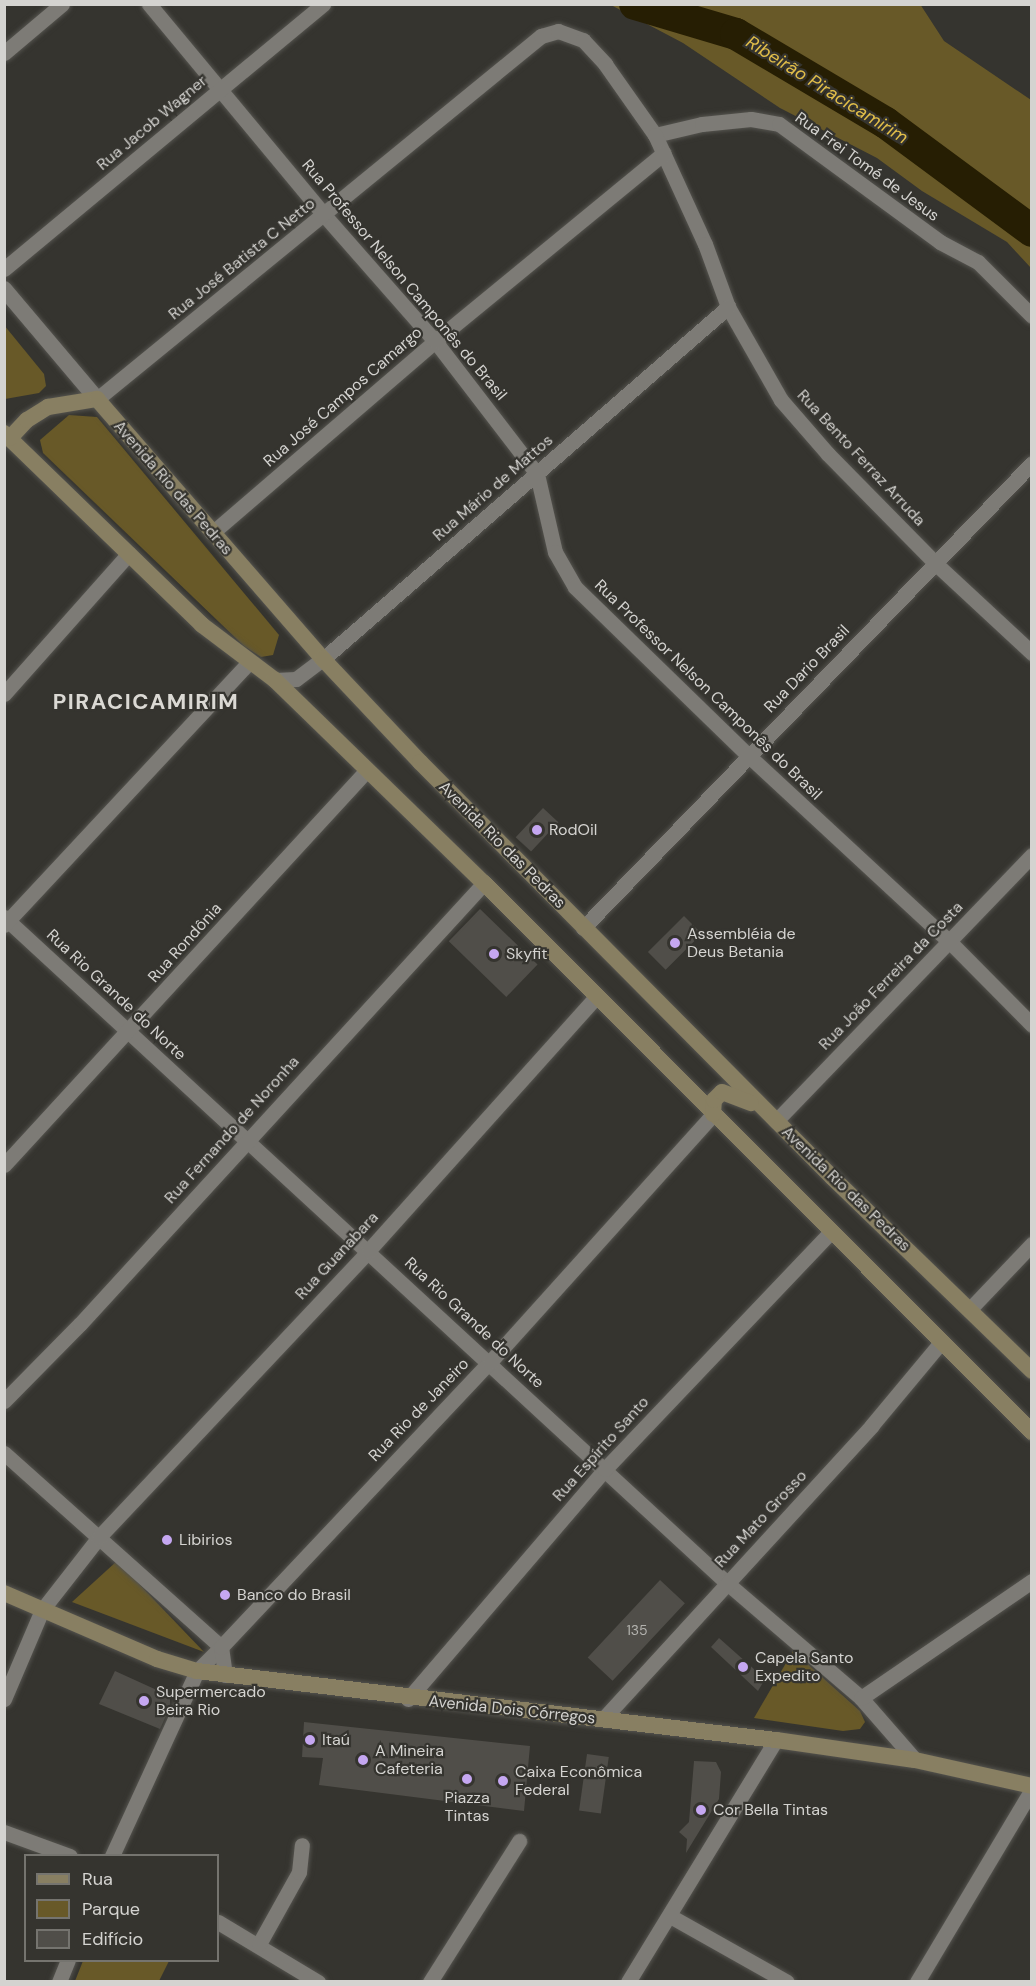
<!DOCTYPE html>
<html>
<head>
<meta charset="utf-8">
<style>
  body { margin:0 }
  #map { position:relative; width:1036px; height:1986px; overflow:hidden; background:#35342f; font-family:"DM Sans",sans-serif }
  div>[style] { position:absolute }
  .green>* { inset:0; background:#685928 }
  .river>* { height:32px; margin:-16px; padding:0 16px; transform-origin:16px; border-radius:16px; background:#261e03 }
  .building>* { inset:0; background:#504e49; transform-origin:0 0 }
  .roads { filter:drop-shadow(0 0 2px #54534e) drop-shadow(0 0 2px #54534e) }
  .minor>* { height:15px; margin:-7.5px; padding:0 7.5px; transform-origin:7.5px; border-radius:7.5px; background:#7d7b76 }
  .tertiary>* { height:16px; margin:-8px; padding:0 8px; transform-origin:8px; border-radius:8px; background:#7d7b76 }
  .secondary>* { height:16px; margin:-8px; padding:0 8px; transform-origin:8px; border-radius:8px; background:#887f62 }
  .dots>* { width:16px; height:16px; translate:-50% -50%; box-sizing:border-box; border:3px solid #35342f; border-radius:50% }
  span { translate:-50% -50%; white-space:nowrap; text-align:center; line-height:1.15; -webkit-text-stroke:4.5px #35342f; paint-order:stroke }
  .number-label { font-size:14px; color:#b3b2ae }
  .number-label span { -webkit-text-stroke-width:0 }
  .street-label { font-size:16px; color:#d4d3d0 }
  .poi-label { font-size:16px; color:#d4d3d0 }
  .left { translate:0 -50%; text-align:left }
  .water-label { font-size:18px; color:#e1be49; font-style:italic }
  .district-label { font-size:22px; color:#dbd9d4; font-weight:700; letter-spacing:1.5px }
  .frame { position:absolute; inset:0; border:6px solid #d4d3d0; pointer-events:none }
  .legend { position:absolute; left:24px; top:1854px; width:195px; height:108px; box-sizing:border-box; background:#35342f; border:2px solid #75746f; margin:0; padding:8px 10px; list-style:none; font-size:18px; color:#d4d3d0 }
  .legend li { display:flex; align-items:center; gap:12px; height:30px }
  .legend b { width:30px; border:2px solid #75746f }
</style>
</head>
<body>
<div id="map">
  <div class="green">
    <div style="clip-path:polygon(920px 4px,944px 41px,1031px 100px,1031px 268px,1007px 242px,922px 191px,877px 158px,780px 108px,683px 43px,611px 5px)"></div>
    <div style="clip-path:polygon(4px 325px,44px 374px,46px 386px,39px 393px,5px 399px)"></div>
    <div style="clip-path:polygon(69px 415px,97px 417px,279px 635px,273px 655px,261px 657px,244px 646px,43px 453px,40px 440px)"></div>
    <div style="clip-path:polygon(117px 1561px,204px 1652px,72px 1602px)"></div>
    <div style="clip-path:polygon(793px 1651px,860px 1711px,865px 1722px,860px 1729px,843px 1731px,754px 1718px)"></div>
    <div style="clip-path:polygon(83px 1961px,83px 1960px,169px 1961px,159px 1981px,75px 1981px)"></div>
  </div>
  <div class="river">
    <div style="left:635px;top:4px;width:105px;rotate:16.5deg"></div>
    <div style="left:736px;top:34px;width:174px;rotate:30.7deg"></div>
    <div style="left:886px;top:123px;width:182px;rotate:36.5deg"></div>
  </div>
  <div class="building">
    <div style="left:543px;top:808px;width:21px;height:40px;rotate:43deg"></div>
    <div style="left:480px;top:909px;width:80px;height:45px;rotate:44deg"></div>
    <div style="left:684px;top:916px;width:25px;height:51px;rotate:45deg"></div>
    <div style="left:660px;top:1580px;width:34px;height:106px;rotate:43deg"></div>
    <div style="clip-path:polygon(719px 1638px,765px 1679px,758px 1691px,711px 1647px)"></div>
    <div style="clip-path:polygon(115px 1671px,170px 1696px,170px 1707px,160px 1729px,99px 1704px)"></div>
    <div style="clip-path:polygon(304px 1722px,530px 1746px,524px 1811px,319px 1785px,323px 1758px,302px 1757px)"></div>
    <div style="left:587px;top:1754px;width:22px;height:57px;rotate:8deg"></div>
    <div style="clip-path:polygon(694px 1761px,716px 1762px,721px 1772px,719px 1799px,686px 1853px,687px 1839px,679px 1832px,689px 1822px)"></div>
  </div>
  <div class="roads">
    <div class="minor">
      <div style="left:149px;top:4px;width:276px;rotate:50.3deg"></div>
      <div style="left:325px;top:216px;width:167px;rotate:48.7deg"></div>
      <div style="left:435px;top:341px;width:168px;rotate:52.5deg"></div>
      <div style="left:537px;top:474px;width:80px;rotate:77deg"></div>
      <div style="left:555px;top:552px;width:40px;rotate:60.3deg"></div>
      <div style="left:575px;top:587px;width:243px;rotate:44.2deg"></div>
      <div style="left:749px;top:756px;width:272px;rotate:42.8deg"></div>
      <div style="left:949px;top:941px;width:118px;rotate:45.3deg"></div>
      <div style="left:4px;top:53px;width:76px;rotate:-40.2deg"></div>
      <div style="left:655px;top:135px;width:48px;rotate:-13.2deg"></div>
      <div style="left:702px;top:124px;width:49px;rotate:-5.8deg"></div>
      <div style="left:751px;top:119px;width:28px;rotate:10deg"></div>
      <div style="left:779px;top:124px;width:200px;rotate:36.2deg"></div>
      <div style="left:940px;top:242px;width:43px;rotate:27.8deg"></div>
      <div style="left:978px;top:262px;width:76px;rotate:45deg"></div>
      <div style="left:4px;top:269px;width:415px;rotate:-39.7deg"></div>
      <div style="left:97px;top:399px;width:574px;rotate:-39.27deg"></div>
      <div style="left:541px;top:36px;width:18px;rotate:-16deg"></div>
      <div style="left:558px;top:31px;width:27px;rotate:20deg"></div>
      <div style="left:583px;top:40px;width:33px;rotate:47deg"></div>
      <div style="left:605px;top:64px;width:87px;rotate:54.8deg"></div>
      <div style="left:655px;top:135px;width:120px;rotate:65.4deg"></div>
      <div style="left:705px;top:244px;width:67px;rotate:69.9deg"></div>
      <div style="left:728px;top:307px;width:107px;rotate:60.3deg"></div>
      <div style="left:781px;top:400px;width:72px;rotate:49deg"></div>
      <div style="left:828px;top:454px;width:151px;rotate:45.5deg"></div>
      <div style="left:934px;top:562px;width:134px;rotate:42.9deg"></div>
      <div style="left:212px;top:533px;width:294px;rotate:-40.7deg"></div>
      <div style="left:435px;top:341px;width:296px;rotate:-39.4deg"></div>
      <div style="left:275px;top:680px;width:21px;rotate:-3deg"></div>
      <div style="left:296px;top:679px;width:34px;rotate:-37deg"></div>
      <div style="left:323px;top:659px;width:537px;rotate:-41deg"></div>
      <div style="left:4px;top:694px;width:188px;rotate:-48.4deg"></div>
      <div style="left:4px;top:917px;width:983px;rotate:42.65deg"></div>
      <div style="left:727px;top:1583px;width:177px;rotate:40.6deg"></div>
      <div style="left:861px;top:1698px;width:82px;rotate:48.9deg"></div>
      <div style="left:4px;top:925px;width:358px;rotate:-47deg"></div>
      <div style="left:583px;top:928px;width:646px;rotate:-46deg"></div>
      <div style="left:776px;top:1121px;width:369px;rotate:-46.1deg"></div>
      <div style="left:4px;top:1165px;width:535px;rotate:-47.42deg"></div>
      <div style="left:970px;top:1309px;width:90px;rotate:-46.4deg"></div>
      <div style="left:4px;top:1401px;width:108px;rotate:-45.4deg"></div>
      <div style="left:80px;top:1324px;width:598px;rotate:-47.51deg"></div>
      <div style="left:4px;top:1453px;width:291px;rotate:41.8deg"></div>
      <div style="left:221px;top:1647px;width:34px;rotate:135deg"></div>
      <div style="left:197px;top:1671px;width:204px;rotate:114.7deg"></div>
      <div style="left:225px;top:1675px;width:28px;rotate:-98deg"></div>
      <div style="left:221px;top:1647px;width:392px;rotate:-46.7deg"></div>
      <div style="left:490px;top:1362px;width:334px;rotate:-48deg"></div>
      <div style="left:861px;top:1698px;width:207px;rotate:-34.4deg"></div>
      <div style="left:4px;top:1699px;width:97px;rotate:-66.9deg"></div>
      <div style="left:42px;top:1610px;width:93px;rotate:-52deg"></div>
      <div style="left:99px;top:1537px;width:394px;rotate:-46.7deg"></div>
      <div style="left:369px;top:1250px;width:341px;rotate:-48.1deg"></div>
      <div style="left:408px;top:1699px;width:303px;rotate:-49.4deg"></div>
      <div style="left:605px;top:1469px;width:327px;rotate:-46.4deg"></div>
      <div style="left:603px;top:1719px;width:398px;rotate:-47.5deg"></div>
      <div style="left:872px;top:1425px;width:109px;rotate:-50.2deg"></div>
      <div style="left:4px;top:1832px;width:70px;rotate:20deg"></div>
      <div style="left:670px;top:1916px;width:134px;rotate:29.4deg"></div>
      <div style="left:218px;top:1922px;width:117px;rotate:31deg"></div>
      <div style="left:259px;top:1944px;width:82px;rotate:-60.9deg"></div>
      <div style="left:299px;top:1872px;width:27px;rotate:-84deg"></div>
      <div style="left:59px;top:1982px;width:24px;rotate:-68deg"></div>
      <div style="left:430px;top:1982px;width:167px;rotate:-57.7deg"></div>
      <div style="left:628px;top:1982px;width:284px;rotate:-58.6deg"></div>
      <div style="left:917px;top:1982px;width:225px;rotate:-59.2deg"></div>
    </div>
    <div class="tertiary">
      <div style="left:4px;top:289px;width:144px;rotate:49.8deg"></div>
    </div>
    <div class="secondary">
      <div style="left:4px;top:433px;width:276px;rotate:44.1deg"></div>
      <div style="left:202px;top:625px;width:91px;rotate:37deg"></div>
      <div style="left:275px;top:680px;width:291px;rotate:44.2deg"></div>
      <div style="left:484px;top:883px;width:776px;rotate:45.05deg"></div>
      <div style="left:10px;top:438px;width:25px;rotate:-47deg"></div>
      <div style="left:27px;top:420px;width:25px;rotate:-32deg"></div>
      <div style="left:48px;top:407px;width:50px;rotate:-9.3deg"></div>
      <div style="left:97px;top:399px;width:344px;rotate:49deg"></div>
      <div style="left:323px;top:659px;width:141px;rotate:46.7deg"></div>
      <div style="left:420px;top:762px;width:586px;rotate:45.21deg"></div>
      <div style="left:833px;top:1178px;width:277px;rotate:44.1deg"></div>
      <div style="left:713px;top:1114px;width:14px;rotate:-86deg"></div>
      <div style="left:714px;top:1100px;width:11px;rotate:-45deg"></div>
      <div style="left:722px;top:1092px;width:31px;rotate:21deg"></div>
      <div style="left:4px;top:1593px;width:167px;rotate:23.3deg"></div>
      <div style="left:157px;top:1659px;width:42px;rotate:16.7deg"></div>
      <div style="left:197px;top:1671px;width:583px;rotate:6.8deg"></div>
      <div style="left:776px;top:1740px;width:140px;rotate:8.2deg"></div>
      <div style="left:915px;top:1760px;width:120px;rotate:12.5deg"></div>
    </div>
  </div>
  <div class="dots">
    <div style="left:537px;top:830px;background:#c5a7f1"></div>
    <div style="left:675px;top:943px;background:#c5a7f1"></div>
    <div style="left:494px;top:954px;background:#c5a7f1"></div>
    <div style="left:167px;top:1540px;background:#c5a7f1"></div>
    <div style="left:225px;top:1595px;background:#c5a7f1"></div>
    <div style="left:743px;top:1667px;background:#c5a7f1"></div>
    <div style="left:144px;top:1701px;background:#c5a7f1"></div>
    <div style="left:310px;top:1740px;background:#c5a7f1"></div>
    <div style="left:363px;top:1760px;background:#c5a7f1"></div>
    <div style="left:467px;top:1779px;background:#c5a7f1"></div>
    <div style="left:503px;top:1781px;background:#c5a7f1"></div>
    <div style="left:701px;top:1810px;background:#c5a7f1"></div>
  </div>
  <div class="number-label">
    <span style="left:637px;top:1630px">135</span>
  </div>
  <div class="street-label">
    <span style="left:152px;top:123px;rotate:-40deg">Rua Jacob Wagner</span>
    <span style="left:867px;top:167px;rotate:36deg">Rua Frei Tomé de Jesus</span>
    <span style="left:242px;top:259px;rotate:-39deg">Rua José Batista C Netto</span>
    <span style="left:404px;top:280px;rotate:50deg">Rua Professor Nelson Camponês do Brasil</span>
    <span style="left:343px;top:397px;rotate:-41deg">Rua José Campos Camargo</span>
    <span style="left:861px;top:458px;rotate:47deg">Rua Bento Ferraz Arruda</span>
    <span style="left:173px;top:488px;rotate:49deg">Avenida Rio das Pedras</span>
    <span style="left:493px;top:488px;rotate:-41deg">Rua Mário de Mattos</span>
    <span style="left:807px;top:669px;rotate:-46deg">Rua Dario Brasil</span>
    <span style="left:708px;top:690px;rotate:44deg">Rua Professor Nelson Camponês do Brasil</span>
    <span style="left:502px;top:845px;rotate:45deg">Avenida Rio das Pedras</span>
    <span style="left:185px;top:943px;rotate:-48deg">Rua Rondônia</span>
    <span style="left:891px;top:976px;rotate:-46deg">Rua João Ferreira da Costa</span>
    <span style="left:116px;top:995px;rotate:43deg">Rua Rio Grande do Norte</span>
    <span style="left:232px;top:1130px;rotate:-48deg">Rua Fernando de Noronha</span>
    <span style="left:846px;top:1189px;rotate:44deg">Avenida Rio das Pedras</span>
    <span style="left:337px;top:1256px;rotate:-47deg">Rua Guanabara</span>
    <span style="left:474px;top:1323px;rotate:43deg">Rua Rio Grande do Norte</span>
    <span style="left:419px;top:1410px;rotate:-46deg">Rua Rio de Janeiro</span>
    <span style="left:601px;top:1449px;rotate:-48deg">Rua Espírito Santo</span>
    <span style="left:761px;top:1519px;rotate:-47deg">Rua Mato Grosso</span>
    <span style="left:512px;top:1710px;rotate:6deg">Avenida Dois Córregos</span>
  </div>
  <div class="poi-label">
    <span class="left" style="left:549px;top:830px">RodOil</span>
    <span class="left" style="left:687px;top:943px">Assembléia de<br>Deus Betania</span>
    <span class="left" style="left:506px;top:954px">Skyfit</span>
    <span class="left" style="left:179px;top:1540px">Libirios</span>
    <span class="left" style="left:237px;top:1595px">Banco do Brasil</span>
    <span class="left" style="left:755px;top:1667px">Capela Santo<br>Expedito</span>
    <span class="left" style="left:156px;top:1701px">Supermercado<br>Beira Rio</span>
    <span class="left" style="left:322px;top:1740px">Itaú</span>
    <span class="left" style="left:375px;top:1760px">A Mineira<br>Cafeteria</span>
    <span class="left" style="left:515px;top:1781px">Caixa Econômica<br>Federal</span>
    <span style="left:467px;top:1807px">Piazza<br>Tintas</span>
    <span class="left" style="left:713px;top:1810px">Cor Bella Tintas</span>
  </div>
  <div class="water-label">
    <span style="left:827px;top:90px;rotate:32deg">Ribeirão Piracicamirim</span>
  </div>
  <div class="district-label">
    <span style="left:146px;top:702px">PIRACICAMIRIM</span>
  </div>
  <div class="frame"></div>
  <ul class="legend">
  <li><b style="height:8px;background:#887f62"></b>Rua</li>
  <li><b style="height:16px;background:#685928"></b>Parque</li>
  <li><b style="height:16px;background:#504e49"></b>Edifício</li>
  </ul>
</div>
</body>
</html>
